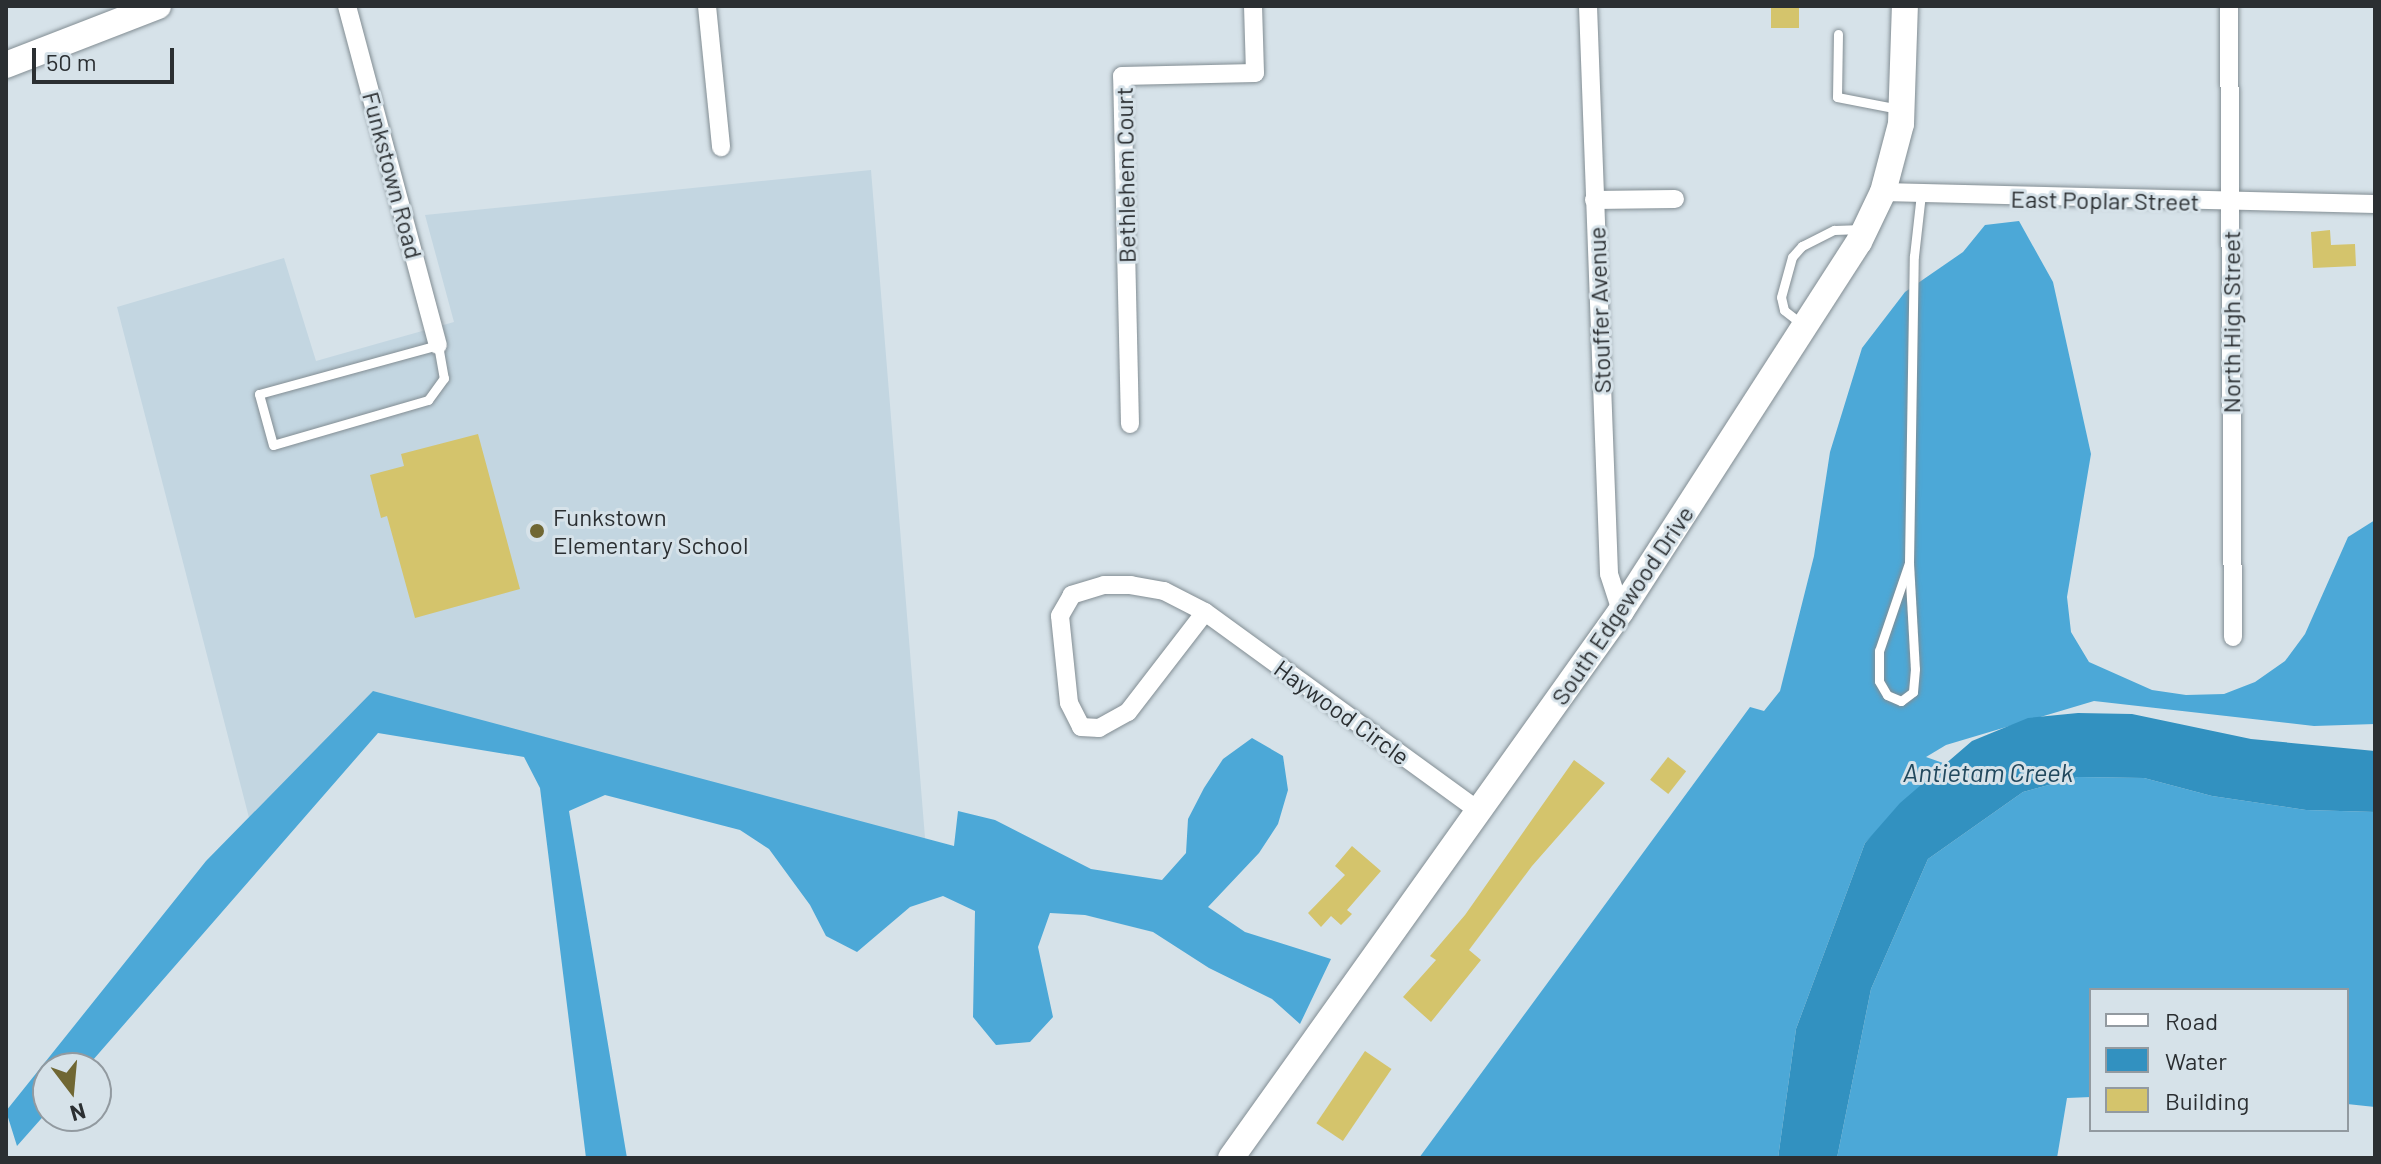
<!DOCTYPE html>
<html>
<head>
<meta charset="utf-8">
<style>
  body { margin:0 }
  #map { position:relative; width:2381px; height:1164px; overflow:hidden; background:#d6e2e9; font-family:Barlow,sans-serif }
  div>[style] { position:absolute }
  .built>* { inset:0; background:#c3d6e1 }
  .forest>* { inset:0; background:#4ca8d7 }
  .water>* { inset:0; background:#3291c0 }
  .building>* { inset:0; background:#d4c46c; transform-origin:0 0 }
  .roads { filter:drop-shadow(0 0 2px #828d93) drop-shadow(0 0 2px #828d93) }
  .lane>* { height:9px; margin:-4.5px; padding:0 4.5px; transform-origin:4.5px; border-radius:4.5px; background:#fff }
  .street>* { height:18px; margin:-9px; padding:0 9px; transform-origin:9px; border-radius:9px; background:#fff }
  .secondary>* { height:26px; margin:-13px; padding:0 13px; transform-origin:13px; border-radius:13px; background:#fff }
  .dots>* { width:22px; height:22px; translate:-50% -50%; box-sizing:border-box; border:4px solid #d6e2e9; border-radius:50% }
  span { translate:-50% -50%; white-space:nowrap; text-align:center; line-height:1.15; -webkit-text-stroke:6px #d6e2e9; paint-order:stroke }
  .street-label { font-size:24px; color:#2b2f32 }
  .poi-label { font-size:24px; color:#2b2f32 }
  .left { translate:0 -50%; text-align:left }
  .water-label { font-size:26px; color:#21485d; font-style:italic }
  .frame { position:absolute; inset:0; border:8px solid #2b2f32; pointer-events:none }
  .legend { position:absolute; left:2089px; top:988px; width:260px; height:144px; box-sizing:border-box; background:#d6e2e9; border:2px solid #929aa0; margin:0; padding:10px 14px; list-style:none; font-size:24px; color:#2b2f32 }
  .legend li { display:flex; align-items:center; gap:16px; height:40px }
  .legend b { width:40px; border:2px solid #929aa0 }
  .north { position:absolute; left:32px; top:1052px; width:80px; height:80px; box-sizing:border-box; background:#d6e2e9; border:2px solid #929aa0; border-radius:50%; rotate:164deg; font-size:22px; font-weight:700; line-height:32px; text-align:center; color:#2b2f32 }
  .north::after { content:''; display:block; margin:auto; width:28px; height:36px; background:#706733; clip-path:polygon(50% 0,100% 100%,50% 72%,0 100%) }
  .scale { position:absolute; left:32px; top:48px; width:142px; height:36px; box-sizing:border-box; border:4px solid #2b2f32; border-top:0; padding-left:10px; font-size:24px; line-height:28px; white-space:nowrap; color:#2b2f32; -webkit-text-stroke:6px #d6e2e9; paint-order:stroke }
</style>
</head>
<body>
<div id="map">
  <div class="built">
    <div style="clip-path:polygon(871px 170px,926px 850px,379px 700px,254px 837px,117px 307px,284px 258px,316px 361px,454px 322px,425px 215px)"></div>
  </div>
  <div class="forest">
    <div style="clip-path:polygon(2019px 221px,2053px 282px,2091px 454px,2067px 597px,2071px 632px,2089px 662px,2152px 690px,2186px 695px,2224px 694px,2255px 682px,2285px 661px,2305px 634px,2348px 537px,2375px 520px,2375px 724px,2314px 726px,2094px 701px,1946px 745px,1926px 757px,1943px 763px,1865px 843px,1796px 1029px,1778px 1158px,1419px 1158px,1750px 707px,1764px 711px,1780px 691px,1814px 556px,1830px 452px,1862px 348px,1905px 292px,1963px 252px,1985px 225px)"></div>
    <div style="clip-path:polygon(373px 691px,954px 846px,958px 811px,995px 820px,1091px 869px,1162px 880px,1186px 853px,1188px 819px,1204px 788px,1223px 759px,1252px 738px,1283px 756px,1288px 790px,1278px 824px,1259px 853px,1208px 907px,1245px 932px,1331px 959px,1300px 1024px,1272px 999px,1209px 968px,1153px 932px,1085px 915px,1050px 913px,1038px 947px,1053px 1017px,1030px 1042px,996px 1045px,973px 1017px,975px 911px,943px 896px,910px 907px,857px 952px,826px 936px,810px 905px,769px 849px,740px 830px,605px 795px,569px 811px,627px 1158px,586px 1158px,540px 788px,524px 757px,378px 733px,86px 1068px,48px 1068px,48px 1111px,17px 1146px,6px 1111px,206px 861px)"></div>
    <div style="clip-path:polygon(2078px 777px,2144px 778px,2212px 796px,2306px 810px,2375px 812px,2375px 1107px,2347px 1104px,2347px 990px,2091px 990px,2091px 1097px,2067px 1098px,2057px 1158px,1837px 1158px,1871px 989px,1928px 859px,2023px 792px)"></div>
  </div>
  <div class="water">
    <div style="clip-path:polygon(2078px 713px,2132px 714px,2251px 739px,2375px 751px,2375px 812px,2306px 810px,2212px 796px,2144px 778px,2078px 777px,2023px 792px,1928px 859px,1871px 989px,1837px 1158px,1778px 1158px,1796px 1029px,1865px 843px,1900px 803px,1972px 741px,2028px 718px)"></div>
  </div>
  <div class="building">
    <div style="left:1771px;top:6px;width:28px;height:22px"></div>
    <div style="clip-path:polygon(2330px 230px,2331px 245px,2355px 244px,2356px 266px,2313px 268px,2311px 232px)"></div>
    <div style="clip-path:polygon(478px 434px,520px 589px,415px 618px,387px 516px,381px 518px,370px 475px,404px 466px,401px 454px)"></div>
    <div style="left:1668px;top:757px;width:23px;height:29px;rotate:38deg"></div>
    <div style="clip-path:polygon(1574px 760px,1605px 783px,1532px 866px,1469px 950px,1481px 960px,1431px 1022px,1403px 997px,1436px 960px,1430px 956px,1465px 915px)"></div>
    <div style="clip-path:polygon(1352px 846px,1381px 871px,1347px 910px,1352px 914px,1341px 925px,1331px 916px,1321px 927px,1308px 913px,1345px 875px,1335px 866px)"></div>
    <div style="left:1365px;top:1051px;width:32px;height:87px;rotate:34deg"></div>
  </div>
  <div class="roads">
    <div class="lane">
      <div style="left:1838px;top:34px;width:63px;rotate:90.9deg"></div>
      <div style="left:1837px;top:97px;width:63px;rotate:11deg"></div>
      <div style="left:1803px;top:325px;width:24px;rotate:-142deg"></div>
      <div style="left:1784px;top:310px;width:13px;rotate:-103deg"></div>
      <div style="left:1781px;top:297px;width:41px;rotate:-74.6deg"></div>
      <div style="left:1792px;top:257px;width:15px;rotate:-48deg"></div>
      <div style="left:1802px;top:246px;width:36px;rotate:-27deg"></div>
      <div style="left:1834px;top:230px;width:28px;rotate:-2deg"></div>
      <div style="left:438px;top:345px;width:34px;rotate:80deg"></div>
      <div style="left:444px;top:378px;width:27px;rotate:126deg"></div>
      <div style="left:428px;top:400px;width:161px;rotate:163.8deg"></div>
      <div style="left:273px;top:445px;width:53px;rotate:-105.4deg"></div>
      <div style="left:259px;top:394px;width:186px;rotate:-15.3deg"></div>
      <div style="left:1909px;top:563px;width:106px;rotate:86.8deg"></div>
      <div style="left:1915px;top:669px;width:23px;rotate:95deg"></div>
      <div style="left:1913px;top:692px;width:15px;rotate:143deg"></div>
      <div style="left:1901px;top:701px;width:15px;rotate:-157deg"></div>
      <div style="left:1887px;top:695px;width:16px;rotate:-120deg"></div>
      <div style="left:1879px;top:681px;width:30px;rotate:-90deg"></div>
      <div style="left:1879px;top:651px;width:93px;rotate:-71.2deg"></div>
      <div style="left:1909px;top:563px;width:307px;rotate:-89.1deg"></div>
      <div style="left:1914px;top:256px;width:62px;rotate:-83.6deg"></div>
    </div>
    <div class="street">
      <div style="left:347px;top:6px;width:351px;rotate:75deg"></div>
      <div style="left:707px;top:6px;width:142px;rotate:84.3deg"></div>
      <div style="left:1588px;top:6px;width:568px;rotate:87.88deg"></div>
      <div style="left:1609px;top:574px;width:39px;rotate:72deg"></div>
      <div style="left:2229px;top:6px;width:631px;rotate:89.64deg"></div>
      <div style="left:1883px;top:192px;width:492px;rotate:1.4deg"></div>
      <div style="left:1594px;top:200px;width:81px;rotate:-0.7deg"></div>
      <div style="left:1130px;top:424px;width:348px;rotate:-91.3deg"></div>
      <div style="left:1122px;top:76px;width:133px;rotate:-1.3deg"></div>
      <div style="left:1255px;top:73px;width:67px;rotate:-91.7deg"></div>
      <div style="left:1205px;top:612px;width:46px;rotate:-152.9deg"></div>
      <div style="left:1164px;top:591px;width:34px;rotate:-170deg"></div>
      <div style="left:1131px;top:585px;width:27px;rotate:180deg"></div>
      <div style="left:1104px;top:585px;width:34px;rotate:163deg"></div>
      <div style="left:1072px;top:595px;width:24px;rotate:120deg"></div>
      <div style="left:1060px;top:616px;width:87px;rotate:84.1deg"></div>
      <div style="left:1069px;top:703px;width:27px;rotate:63deg"></div>
      <div style="left:1081px;top:727px;width:18px;rotate:3deg"></div>
      <div style="left:1099px;top:728px;width:33px;rotate:-29deg"></div>
      <div style="left:1128px;top:712px;width:126px;rotate:-52.4deg"></div>
      <div style="left:1205px;top:612px;width:340px;rotate:36deg"></div>
    </div>
    <div class="secondary">
      <div style="left:6px;top:65px;width:163px;rotate:-21.2deg"></div>
      <div style="left:1231px;top:1158px;width:672px;rotate:-54.51deg"></div>
      <div style="left:1621px;top:611px;width:439px;rotate:-57.2deg"></div>
      <div style="left:1859px;top:242px;width:55px;rotate:-64.4deg"></div>
      <div style="left:1883px;top:192px;width:70px;rotate:-75.2deg"></div>
      <div style="left:1901px;top:124px;width:118px;rotate:-88.1deg"></div>
    </div>
  </div>
  <div class="dots">
    <div style="left:537px;top:531px;background:#706733"></div>
  </div>
  <div class="street-label">
    <span style="left:393px;top:175px;rotate:75deg">Funkstown Road</span>
    <span style="left:1125px;top:175px;rotate:-91deg">Bethlehem Court</span>
    <span style="left:2105px;top:200px;rotate:1deg">East Poplar Street</span>
    <span style="left:1599px;top:310px;rotate:-92deg">Stouffer Avenue</span>
    <span style="left:2231px;top:322px;rotate:-90deg">North High Street</span>
    <span style="left:1622px;top:605px;rotate:-56deg">South Edgewood Drive</span>
    <span style="left:1342px;top:712px;rotate:36deg">Haywood Circle</span>
  </div>
  <div class="poi-label">
    <span class="left" style="left:553px;top:531px">Funkstown<br>Elementary School</span>
  </div>
  <div class="water-label">
    <span style="left:1988px;top:772px">Antietam Creek</span>
  </div>
  <div class="frame"></div>
  <ul class="legend">
  <li><b style="height:10px;background:#fff"></b>Road</li>
  <li><b style="height:22px;background:#3291c0"></b>Water</li>
  <li><b style="height:22px;background:#d4c46c"></b>Building</li>
  </ul>
  <div class="north">N</div>
  <div class="scale">50 m</div>
</div>
</body>
</html>
